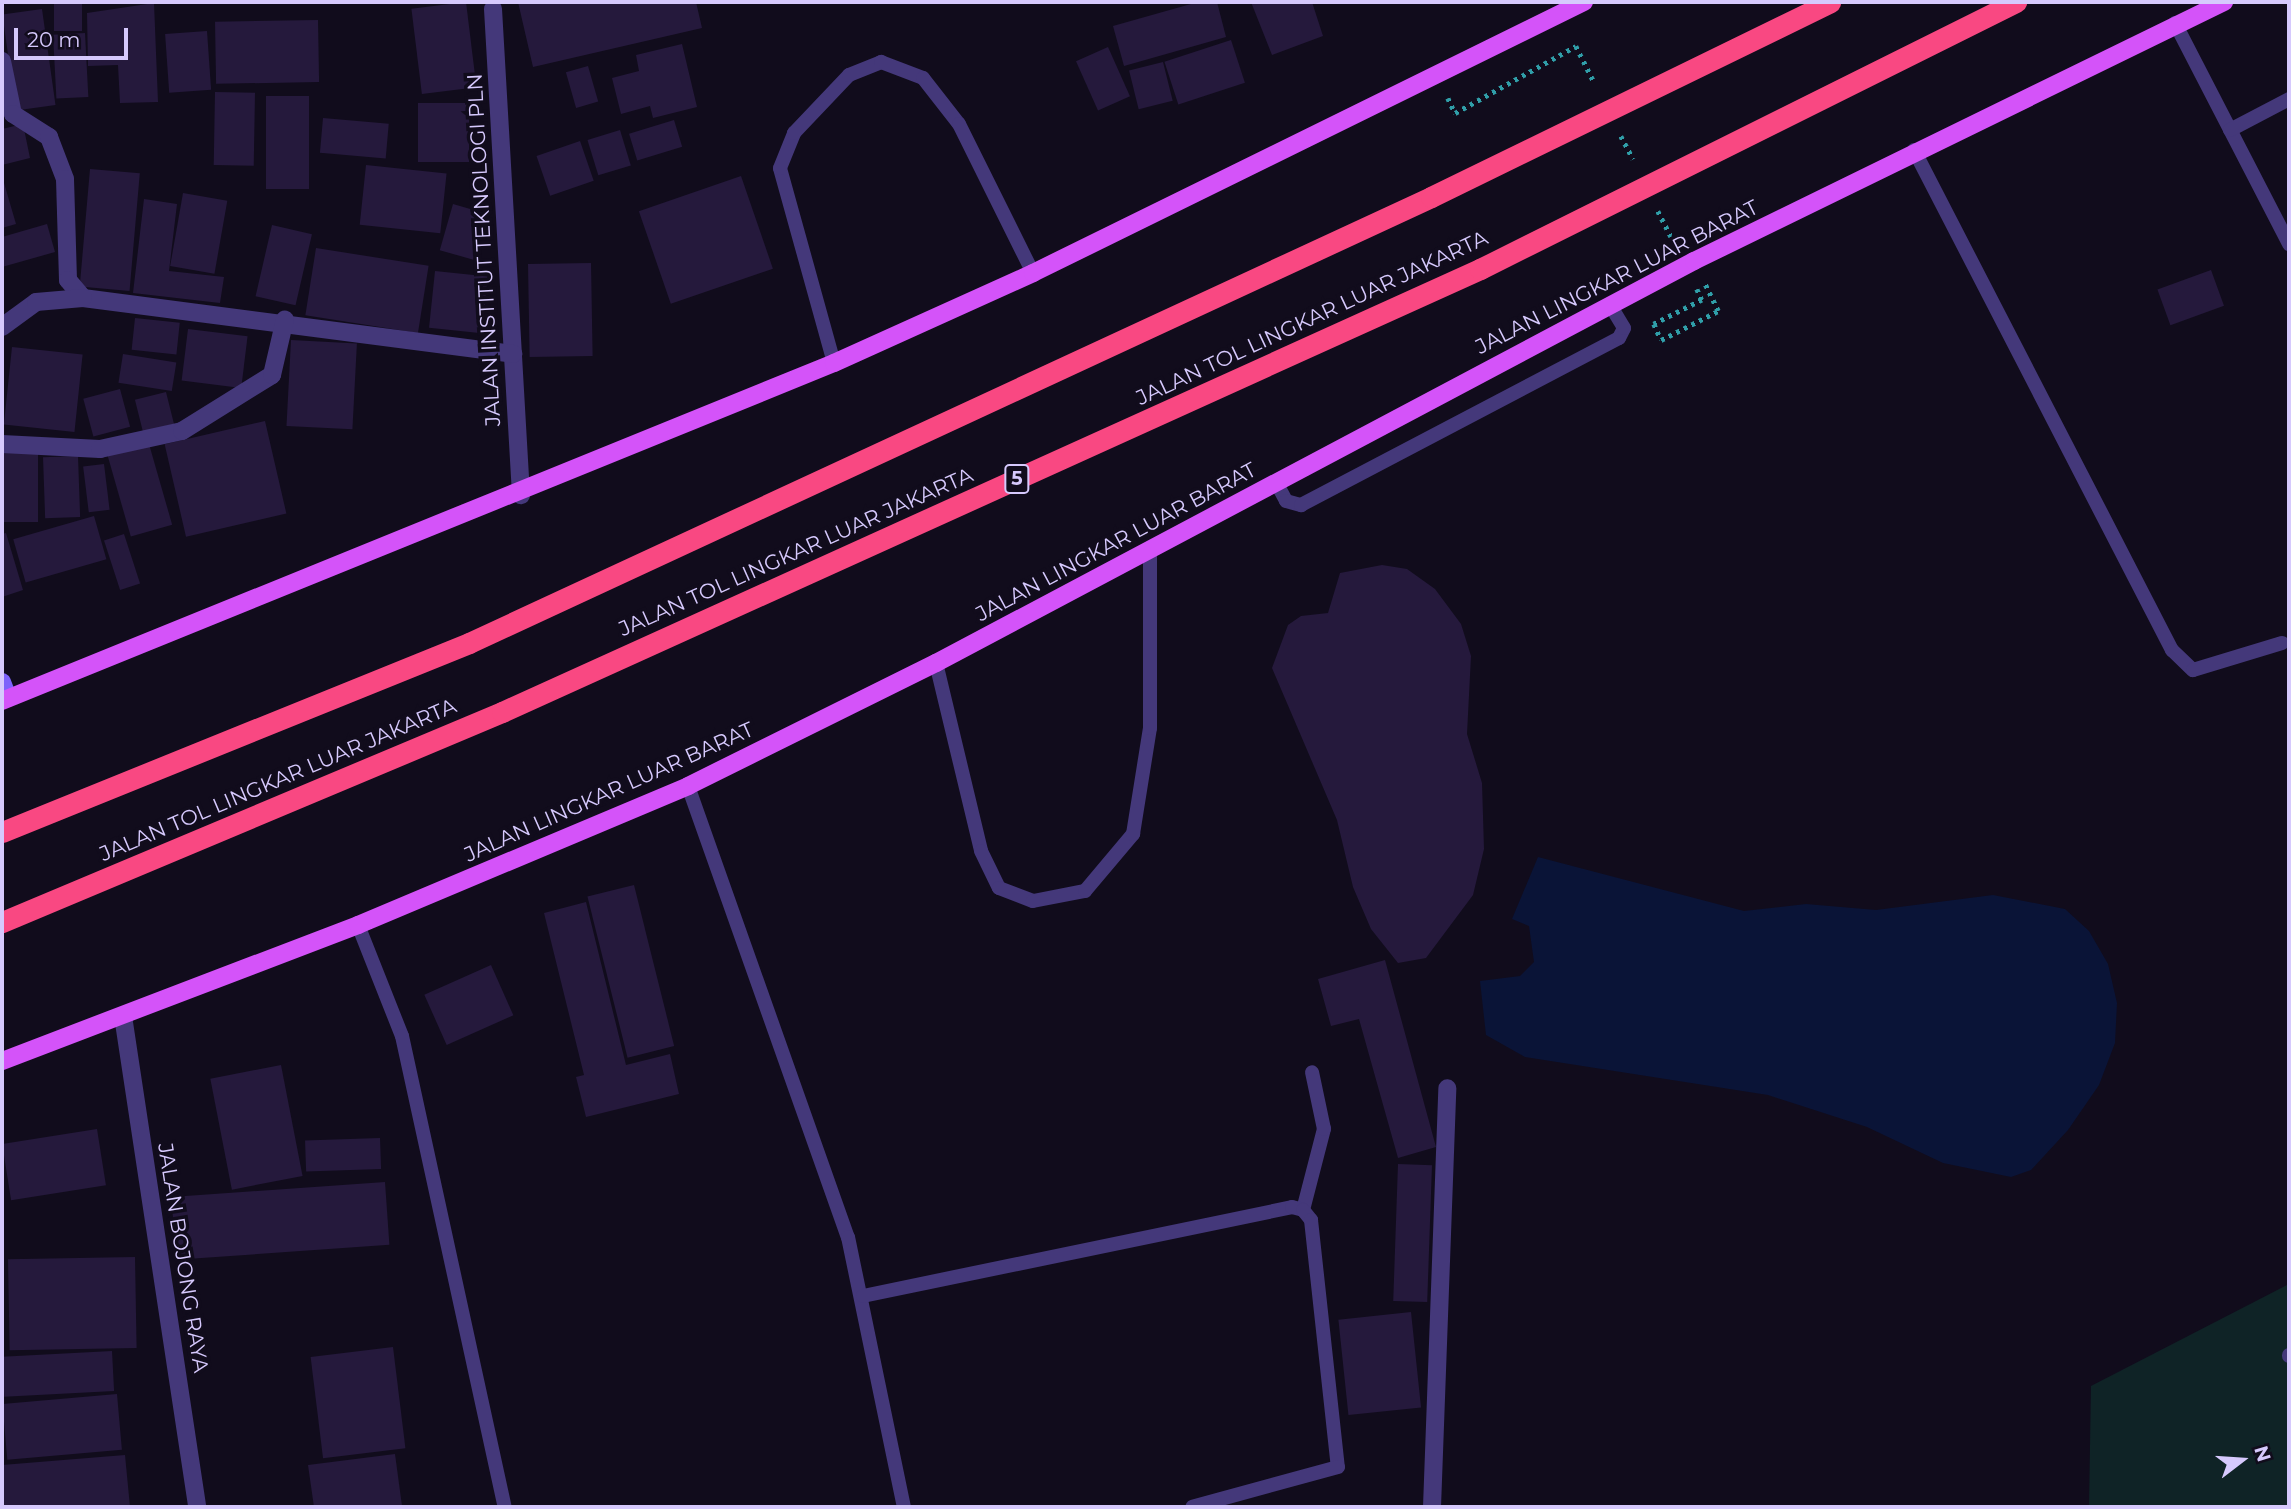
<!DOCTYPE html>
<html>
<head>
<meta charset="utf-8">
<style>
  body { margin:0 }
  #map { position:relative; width:2291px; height:1509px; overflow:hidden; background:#110c1c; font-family:Montserrat,sans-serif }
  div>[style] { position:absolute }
  .green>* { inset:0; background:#0f2326 }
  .water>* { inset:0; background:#0a1437 }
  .building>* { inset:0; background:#25193c; transform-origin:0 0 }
  .path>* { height:4.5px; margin-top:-2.25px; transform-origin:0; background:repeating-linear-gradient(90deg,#309fa9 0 3.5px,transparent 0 8.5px) }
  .service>* { height:14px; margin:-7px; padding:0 7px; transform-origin:7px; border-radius:7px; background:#44387a }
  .minor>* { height:18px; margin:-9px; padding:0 9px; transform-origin:9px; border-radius:9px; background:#44387a }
  .tertiary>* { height:18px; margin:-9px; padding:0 9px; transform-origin:9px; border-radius:9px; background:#44387a }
  .secondary>* { height:18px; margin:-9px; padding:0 9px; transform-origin:9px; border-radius:9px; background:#7d63fa }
  .primary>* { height:18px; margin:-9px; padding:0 9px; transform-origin:9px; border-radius:9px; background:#d453f9 }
  .motorway>* { height:21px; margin:-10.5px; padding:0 10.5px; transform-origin:10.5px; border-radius:10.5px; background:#f94882 }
  span { translate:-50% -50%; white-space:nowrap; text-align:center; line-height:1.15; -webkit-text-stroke:7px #110c1c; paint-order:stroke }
  .shield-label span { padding:2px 5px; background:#110c1c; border:2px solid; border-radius:5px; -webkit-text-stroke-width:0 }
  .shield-label { font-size:19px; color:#d6c9fd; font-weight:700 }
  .street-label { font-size:21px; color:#d6c9fd }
  .frame { position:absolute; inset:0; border:4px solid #d6c9fd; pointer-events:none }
  .north { position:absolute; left:2207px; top:1425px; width:70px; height:70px; -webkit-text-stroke:5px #110c1c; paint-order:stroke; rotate:73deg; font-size:19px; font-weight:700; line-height:28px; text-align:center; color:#d6c9fd }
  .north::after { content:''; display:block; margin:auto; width:24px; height:32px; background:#d6c9fd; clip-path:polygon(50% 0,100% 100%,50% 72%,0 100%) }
  .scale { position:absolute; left:14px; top:28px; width:114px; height:32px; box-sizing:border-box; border:4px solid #d6c9fd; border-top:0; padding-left:9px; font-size:21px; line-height:24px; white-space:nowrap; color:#d6c9fd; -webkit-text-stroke:5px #110c1c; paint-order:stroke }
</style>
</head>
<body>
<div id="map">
  <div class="green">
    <div style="clip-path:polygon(2289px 1284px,2289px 1507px,2089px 1507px,2091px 1386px)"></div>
  </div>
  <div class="water">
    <div style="clip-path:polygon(1538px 857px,1744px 911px,1806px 904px,1876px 910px,1993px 895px,2065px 909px,2089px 931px,2108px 964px,2117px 1003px,2115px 1043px,2099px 1085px,2068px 1130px,2031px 1170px,2011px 1177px,1943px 1163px,1867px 1127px,1768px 1095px,1525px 1057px,1486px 1035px,1480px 981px,1520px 976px,1534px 962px,1529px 926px,1512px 919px)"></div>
  </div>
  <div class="building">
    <div style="left:54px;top:2px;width:28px;height:29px"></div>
    <div style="left:466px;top:2px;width:86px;height:55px;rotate:83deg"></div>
    <div style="clip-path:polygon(518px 2px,696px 2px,702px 28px,533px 67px)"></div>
    <div style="clip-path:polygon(1198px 2px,1217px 2px,1226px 37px,1124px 66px,1113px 26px)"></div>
    <div style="clip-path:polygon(1251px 2px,1312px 2px,1323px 36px,1272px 55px)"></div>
    <div style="clip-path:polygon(154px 3px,158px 102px,120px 103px,118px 65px,88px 66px,87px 13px)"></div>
    <div style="left:42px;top:9px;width:97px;height:40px;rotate:82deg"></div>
    <div style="left:318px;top:20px;width:62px;height:103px;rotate:89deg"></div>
    <div style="left:207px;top:31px;width:59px;height:42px;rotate:86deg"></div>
    <div style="left:85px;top:33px;width:64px;height:32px;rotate:87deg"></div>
    <div style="left:1231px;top:40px;width:45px;height:70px;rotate:72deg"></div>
    <div style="clip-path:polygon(682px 44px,697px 107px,653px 118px,650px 106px,621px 114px,612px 78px,639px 71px,636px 55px)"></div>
    <div style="left:1108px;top:47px;width:54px;height:35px;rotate:66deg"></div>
    <div style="left:1163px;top:62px;width:40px;height:35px;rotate:76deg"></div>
    <div style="left:588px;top:66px;width:37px;height:23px;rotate:74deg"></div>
    <div style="left:215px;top:92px;width:40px;height:73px;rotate:1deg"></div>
    <div style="left:266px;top:96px;width:43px;height:93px"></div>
    <div style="left:418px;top:103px;width:51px;height:59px"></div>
    <div style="left:323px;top:118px;width:66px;height:35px;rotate:5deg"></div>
    <div style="left:674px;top:120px;width:28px;height:47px;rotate:73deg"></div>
    <div style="clip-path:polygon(23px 124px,30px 158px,2px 165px,2px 129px)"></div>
    <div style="left:620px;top:130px;width:37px;height:34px;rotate:73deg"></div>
    <div style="left:580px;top:141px;width:42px;height:46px;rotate:71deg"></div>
    <div style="left:366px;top:165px;width:81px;height:60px;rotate:6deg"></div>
    <div style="left:90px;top:169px;width:50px;height:118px;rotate:5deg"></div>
    <div style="clip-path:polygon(2px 176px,16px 224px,2px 228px)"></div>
    <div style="left:741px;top:176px;width:98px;height:108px;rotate:71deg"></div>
    <div style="left:183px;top:193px;width:45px;height:74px;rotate:10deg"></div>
    <div style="clip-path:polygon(144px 199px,177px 204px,169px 271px,224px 277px,220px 303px,133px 293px)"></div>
    <div style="left:453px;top:204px;width:35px;height:48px;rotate:16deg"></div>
    <div style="clip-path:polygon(47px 224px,55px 252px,2px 267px,2px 237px)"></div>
    <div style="left:272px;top:225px;width:41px;height:73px;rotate:13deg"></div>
    <div style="left:316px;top:248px;width:114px;height:68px;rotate:9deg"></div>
    <div style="left:591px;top:263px;width:93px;height:63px;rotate:89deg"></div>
    <div style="left:2211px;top:270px;width:38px;height:57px;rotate:70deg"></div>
    <div style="left:435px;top:271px;width:53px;height:57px;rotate:6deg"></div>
    <div style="left:135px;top:318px;width:45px;height:32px;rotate:6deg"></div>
    <div style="left:188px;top:329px;width:60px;height:52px;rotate:7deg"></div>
    <div style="left:291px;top:340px;width:66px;height:86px;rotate:3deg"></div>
    <div style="left:12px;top:347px;width:71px;height:78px;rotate:6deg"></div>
    <div style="left:123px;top:354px;width:54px;height:29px;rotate:9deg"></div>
    <div style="left:120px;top:389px;width:39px;height:38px;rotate:75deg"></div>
    <div style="left:166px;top:392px;width:33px;height:32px;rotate:76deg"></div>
    <div style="left:265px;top:421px;width:95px;height:103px;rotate:77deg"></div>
    <div style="left:149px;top:444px;width:84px;height:43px;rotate:74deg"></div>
    <div style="left:2px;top:450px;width:36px;height:72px"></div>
    <div style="left:78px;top:456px;width:61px;height:35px;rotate:88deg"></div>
    <div style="left:104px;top:464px;width:46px;height:21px;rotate:83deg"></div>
    <div style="left:94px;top:516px;width:45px;height:84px;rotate:74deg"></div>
    <div style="clip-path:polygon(6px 533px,23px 590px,2px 597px,2px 534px)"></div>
    <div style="left:124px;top:534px;width:52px;height:21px;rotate:72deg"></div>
    <div style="clip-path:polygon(1382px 565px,1407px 569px,1435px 589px,1461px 624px,1471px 656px,1467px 734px,1482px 783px,1484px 849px,1473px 895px,1426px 958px,1398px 963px,1371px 929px,1353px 887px,1337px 820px,1272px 668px,1288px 625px,1301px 616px,1328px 613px,1340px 573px)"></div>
    <div style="left:634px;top:885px;width:166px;height:48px;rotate:76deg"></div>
    <div style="clip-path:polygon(586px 902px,626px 1065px,670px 1054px,679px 1094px,586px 1117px,576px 1077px,584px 1075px,544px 913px)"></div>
    <div style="clip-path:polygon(1385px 960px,1436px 1147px,1398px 1158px,1359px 1019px,1331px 1026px,1318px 979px)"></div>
    <div style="left:491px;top:965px;width:55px;height:73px;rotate:66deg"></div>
    <div style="left:281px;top:1065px;width:113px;height:72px;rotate:79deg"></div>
    <div style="left:97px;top:1129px;width:57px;height:96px;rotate:81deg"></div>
    <div style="left:380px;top:1138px;width:31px;height:75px;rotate:88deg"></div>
    <div style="left:1398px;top:1164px;width:34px;height:137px;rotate:2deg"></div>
    <div style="left:385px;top:1182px;width:63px;height:214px;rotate:86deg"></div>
    <div style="left:135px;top:1257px;width:91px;height:127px;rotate:89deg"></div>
    <div style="left:1411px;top:1312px;width:96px;height:73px;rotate:84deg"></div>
    <div style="left:393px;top:1347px;width:102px;height:83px;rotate:83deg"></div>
    <div style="left:112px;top:1351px;width:40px;height:110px;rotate:87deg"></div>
    <div style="left:117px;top:1394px;width:56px;height:115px;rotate:85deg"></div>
    <div style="clip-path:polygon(395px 1454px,402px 1506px,314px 1507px,308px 1465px)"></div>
    <div style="clip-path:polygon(125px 1455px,130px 1507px,2px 1507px,2px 1465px)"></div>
  </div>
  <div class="path">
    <div style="left:1448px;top:98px;width:17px;rotate:65deg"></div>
    <div style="left:1455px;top:113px;width:138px;rotate:-29deg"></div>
    <div style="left:1576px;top:46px;width:42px;rotate:63.4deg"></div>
    <div style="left:1621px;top:136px;width:26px;rotate:62deg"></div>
    <div style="left:1658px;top:211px;width:34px;rotate:63deg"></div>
    <div style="left:1697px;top:289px;width:12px;rotate:66deg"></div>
    <div style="left:1702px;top:300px;width:54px;rotate:153.4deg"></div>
    <div style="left:1654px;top:324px;width:17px;rotate:66deg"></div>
    <div style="left:1661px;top:340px;width:64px;rotate:-27deg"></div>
    <div style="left:1718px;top:311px;width:30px;rotate:-116deg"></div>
  </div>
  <div class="service">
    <div style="left:2175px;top:23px;width:249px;rotate:62.7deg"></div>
    <div style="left:2230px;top:130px;width:67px;rotate:-27.7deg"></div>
    <div style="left:1914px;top:150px;width:563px;rotate:62.71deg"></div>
    <div style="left:2172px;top:650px;width:29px;rotate:44deg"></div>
    <div style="left:2193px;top:670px;width:93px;rotate:-16.9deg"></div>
    <div style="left:834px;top:363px;width:202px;rotate:-105.5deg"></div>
    <div style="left:780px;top:168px;width:38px;rotate:-68deg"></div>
    <div style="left:794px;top:133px;width:80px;rotate:-46.5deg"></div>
    <div style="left:849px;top:75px;width:35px;rotate:-22deg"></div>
    <div style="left:881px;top:62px;width:45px;rotate:20.9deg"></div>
    <div style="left:923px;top:78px;width:58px;rotate:52deg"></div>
    <div style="left:959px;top:124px;width:166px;rotate:63.6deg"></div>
    <div style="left:1276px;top:482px;width:21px;rotate:62deg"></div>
    <div style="left:1286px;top:501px;width:16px;rotate:15deg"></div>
    <div style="left:1301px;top:505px;width:359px;rotate:-27.7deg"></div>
    <div style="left:1619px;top:338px;width:11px;rotate:-63deg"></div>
    <div style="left:1624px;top:328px;width:27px;rotate:-121deg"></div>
    <div style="left:936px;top:663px;width:193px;rotate:76.5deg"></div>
    <div style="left:981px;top:851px;width:41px;rotate:64.1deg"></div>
    <div style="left:999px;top:888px;width:36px;rotate:21deg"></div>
    <div style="left:1033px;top:901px;width:53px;rotate:-10.9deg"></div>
    <div style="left:1085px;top:891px;width:75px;rotate:-49.9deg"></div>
    <div style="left:1133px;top:834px;width:107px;rotate:-80.9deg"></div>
    <div style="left:1150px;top:728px;width:178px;rotate:-90deg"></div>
    <div style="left:688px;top:786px;width:479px;rotate:70.5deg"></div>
    <div style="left:848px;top:1237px;width:276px;rotate:78.3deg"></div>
    <div style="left:358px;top:925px;width:119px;rotate:68.4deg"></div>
    <div style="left:402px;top:1036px;width:482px;rotate:77.7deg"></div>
    <div style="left:1303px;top:1210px;width:84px;rotate:-75.5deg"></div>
    <div style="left:1324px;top:1129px;width:58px;rotate:-101.9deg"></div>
    <div style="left:863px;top:1296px;width:438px;rotate:-11.7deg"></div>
    <div style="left:1292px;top:1207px;width:11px;rotate:15deg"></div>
    <div style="left:1303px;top:1210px;width:13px;rotate:51deg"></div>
    <div style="left:1311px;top:1220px;width:248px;rotate:83.8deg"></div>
    <div style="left:1338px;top:1467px;width:151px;rotate:164.7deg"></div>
    <div style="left:2289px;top:1355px;width:1px;rotate:90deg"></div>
  </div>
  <div class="minor">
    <div style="left:493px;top:9px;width:487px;rotate:86.7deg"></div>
    <div style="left:2px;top:61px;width:54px;rotate:78.3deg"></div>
    <div style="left:13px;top:114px;width:43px;rotate:32.6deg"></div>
    <div style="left:49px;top:137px;width:45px;rotate:69.1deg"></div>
    <div style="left:65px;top:179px;width:101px;rotate:88.3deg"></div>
    <div style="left:68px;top:280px;width:23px;rotate:50deg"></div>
    <div style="left:83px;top:298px;width:434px;rotate:7.4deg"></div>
    <div style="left:2px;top:327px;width:42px;rotate:-36.3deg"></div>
    <div style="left:36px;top:302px;width:47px;rotate:-4.9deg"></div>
    <div style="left:2px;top:444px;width:98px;rotate:2.9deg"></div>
    <div style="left:100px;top:449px;width:84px;rotate:-12.4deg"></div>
    <div style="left:182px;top:431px;width:106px;rotate:-31.9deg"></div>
    <div style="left:272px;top:375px;width:57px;rotate:-76.9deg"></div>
    <div style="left:1432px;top:1507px;width:419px;rotate:-87.9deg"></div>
  </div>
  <div class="tertiary">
    <div style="left:123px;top:1016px;width:497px;rotate:81.4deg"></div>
  </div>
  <div class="secondary">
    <div style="left:2px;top:682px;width:17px;rotate:69deg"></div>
  </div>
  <div class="primary">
    <div style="left:2px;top:701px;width:898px;rotate:-22.11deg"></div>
    <div style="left:834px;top:363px;width:218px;rotate:-24.3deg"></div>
    <div style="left:1033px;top:273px;width:614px;rotate:-26.19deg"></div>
    <div style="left:2px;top:1061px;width:381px;rotate:-20.9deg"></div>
    <div style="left:358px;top:925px;width:358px;rotate:-22.8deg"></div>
    <div style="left:688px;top:786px;width:277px;rotate:-26.4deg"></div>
    <div style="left:936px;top:663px;width:858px;rotate:-27.94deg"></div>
    <div style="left:1694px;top:261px;width:590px;rotate:-26.04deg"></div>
  </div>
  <div class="motorway">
    <div style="left:2px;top:832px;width:504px;rotate:-22.03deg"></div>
    <div style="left:469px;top:643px;width:1060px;rotate:-24.87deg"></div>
    <div style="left:1431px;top:197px;width:444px;rotate:-26deg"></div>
    <div style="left:2px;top:922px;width:542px;rotate:-22.78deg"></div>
    <div style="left:502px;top:712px;width:1074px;rotate:-24.37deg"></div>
    <div style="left:1480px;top:269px;width:599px;rotate:-26.48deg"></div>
  </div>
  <div class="shield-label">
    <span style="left:1017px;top:479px">5</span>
  </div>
  <div class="street-label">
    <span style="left:484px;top:250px;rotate:-93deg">JALAN INSTITUT TEKNOLOGI PLN</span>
    <span style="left:1617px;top:277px;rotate:-27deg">JALAN LINGKAR LUAR BARAT</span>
    <span style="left:1312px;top:318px;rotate:-25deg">JALAN TOL LINGKAR LUAR JAKARTA</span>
    <span style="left:1116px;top:542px;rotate:-28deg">JALAN LINGKAR LUAR BARAT</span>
    <span style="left:796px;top:552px;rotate:-24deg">JALAN TOL LINGKAR LUAR JAKARTA</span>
    <span style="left:278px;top:780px;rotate:-23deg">JALAN TOL LINGKAR LUAR JAKARTA</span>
    <span style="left:609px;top:792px;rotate:-24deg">JALAN LINGKAR LUAR BARAT</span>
    <span style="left:183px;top:1258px;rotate:81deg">JALAN BOJONG RAYA</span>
  </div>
  <div class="frame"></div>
  <div class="north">N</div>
  <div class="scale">20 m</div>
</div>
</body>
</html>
